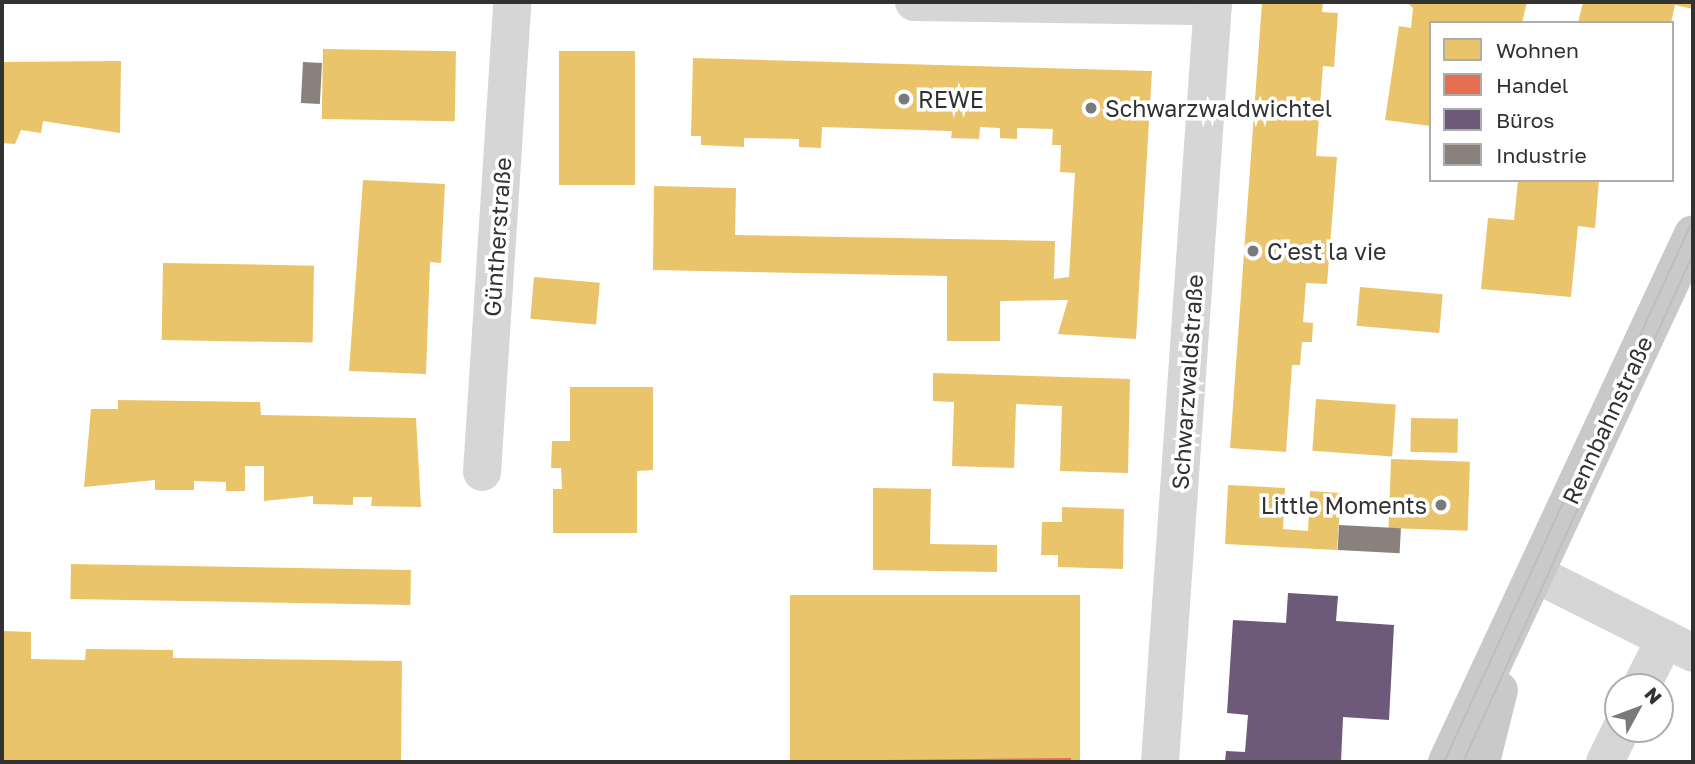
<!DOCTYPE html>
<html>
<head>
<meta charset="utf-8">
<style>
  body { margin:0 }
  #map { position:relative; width:1695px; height:764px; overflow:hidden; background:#fff; font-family:"Golos Text",sans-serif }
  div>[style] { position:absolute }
  .homes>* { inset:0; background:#e9c46a; transform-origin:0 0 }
  .shops>* { inset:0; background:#e76f51 }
  .offices>* { inset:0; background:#6d597a }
  .industry>* { inset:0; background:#8a817c; transform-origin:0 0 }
  .minor>* { height:38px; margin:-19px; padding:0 19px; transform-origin:19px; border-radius:19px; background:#d6d6d6 }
  .major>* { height:38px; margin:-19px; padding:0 19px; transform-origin:19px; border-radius:19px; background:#c9c9c9 }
  .tram>* { height:2px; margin:-1px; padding:0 1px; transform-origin:1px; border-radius:1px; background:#bebebe }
  .dots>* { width:19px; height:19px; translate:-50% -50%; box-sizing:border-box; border:4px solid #fff; border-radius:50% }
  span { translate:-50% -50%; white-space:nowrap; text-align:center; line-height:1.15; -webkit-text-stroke:7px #fff; paint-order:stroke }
  .poi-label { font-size:23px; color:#323232 }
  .left { translate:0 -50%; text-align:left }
  .right { translate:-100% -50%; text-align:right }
  .street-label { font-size:23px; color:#323232 }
  .frame { position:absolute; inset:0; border:4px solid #323232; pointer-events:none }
  .legend { position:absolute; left:1429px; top:21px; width:245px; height:161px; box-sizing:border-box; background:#fff; border:2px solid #adadad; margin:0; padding:9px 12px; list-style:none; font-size:21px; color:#323232 }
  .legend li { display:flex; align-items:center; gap:14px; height:35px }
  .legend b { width:35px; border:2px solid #adadad }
  .north { position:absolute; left:1604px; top:673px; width:70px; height:70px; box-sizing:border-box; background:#fff; border:2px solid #adadad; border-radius:50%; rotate:49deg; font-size:19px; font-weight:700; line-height:28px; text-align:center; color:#323232 }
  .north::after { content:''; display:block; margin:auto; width:24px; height:32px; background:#7a7a7a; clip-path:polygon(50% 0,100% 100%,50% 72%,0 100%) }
</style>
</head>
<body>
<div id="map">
  <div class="homes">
    <div style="clip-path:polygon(1262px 2px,1323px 2px,1322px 12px,1338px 13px,1334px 67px,1323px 66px,1316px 156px,1337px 157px,1327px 284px,1306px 283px,1303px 322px,1313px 323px,1312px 342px,1302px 342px,1300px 365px,1292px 365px,1286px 452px,1230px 448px)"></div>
    <div style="clip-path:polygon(1406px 2px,1527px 2px,1522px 23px,1431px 23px,1431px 126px,1385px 120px,1399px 26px,1411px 28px,1413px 8px)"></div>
    <div style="clip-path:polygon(1583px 2px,1693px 2px,1693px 9px,1675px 5px,1671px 23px,1578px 23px)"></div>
    <div style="left:323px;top:49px;width:133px;height:70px;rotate:1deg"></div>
    <div style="left:559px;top:51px;width:76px;height:134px"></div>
    <div style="clip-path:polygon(693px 58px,1152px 71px,1136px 339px,1058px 334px,1068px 300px,1000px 301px,1000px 341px,947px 341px,947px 276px,653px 270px,654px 186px,736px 188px,735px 235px,1055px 241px,1054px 279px,1069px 277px,1075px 173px,1060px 172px,1061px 145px,1052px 145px,1053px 129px,1017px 128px,1017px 139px,1000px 138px,1000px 128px,980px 127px,979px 139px,951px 138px,952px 131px,822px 127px,821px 148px,799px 147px,799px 139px,744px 138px,744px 147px,701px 145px,701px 136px,691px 136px)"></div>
    <div style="clip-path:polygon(121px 61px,120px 133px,43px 121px,41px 133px,21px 130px,15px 144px,2px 143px,2px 62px)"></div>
    <div style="clip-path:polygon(363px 180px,445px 184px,441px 263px,430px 262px,426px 374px,349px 371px)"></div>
    <div style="clip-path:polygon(1518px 180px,1599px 180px,1595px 228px,1578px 226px,1571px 297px,1481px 289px,1488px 218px,1514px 220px)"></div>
    <div style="left:163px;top:263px;width:151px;height:77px;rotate:1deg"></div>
    <div style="left:534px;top:277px;width:66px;height:42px;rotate:5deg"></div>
    <div style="left:1360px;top:287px;width:83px;height:39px;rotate:5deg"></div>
    <div style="clip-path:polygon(933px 373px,1130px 379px,1128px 473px,1060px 471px,1062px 406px,1016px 404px,1014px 468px,952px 466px,954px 402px,933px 401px)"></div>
    <div style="clip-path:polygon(570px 387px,653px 387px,653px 470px,637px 471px,637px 533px,553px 533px,553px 489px,562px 489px,561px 468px,551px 468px,552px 441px,570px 441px)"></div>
    <div style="left:1316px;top:399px;width:80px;height:52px;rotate:4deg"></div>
    <div style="clip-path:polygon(118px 400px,260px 402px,261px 415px,416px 418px,421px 507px,371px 506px,372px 497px,353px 497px,353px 505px,313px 504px,313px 496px,264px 501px,264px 466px,245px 466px,245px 491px,226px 491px,226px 482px,194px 481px,194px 490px,155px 490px,155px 480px,84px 487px,91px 409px,118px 409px)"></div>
    <div style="left:1411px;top:418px;width:47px;height:34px;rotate:1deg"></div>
    <div style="left:1391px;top:459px;width:79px;height:69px;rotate:2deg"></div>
    <div style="clip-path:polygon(1228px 485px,1285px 488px,1283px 529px,1308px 531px,1310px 491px,1341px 493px,1337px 550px,1225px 544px)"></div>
    <div style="clip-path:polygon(873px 488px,931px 489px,930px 544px,997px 545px,997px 572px,873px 570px)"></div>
    <div style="clip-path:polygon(1062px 507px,1124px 509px,1123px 569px,1058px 567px,1058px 555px,1041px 555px,1042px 522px,1062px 522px)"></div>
    <div style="left:71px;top:564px;width:340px;height:35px;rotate:1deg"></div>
    <div style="left:790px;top:595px;width:290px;height:166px"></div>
    <div style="clip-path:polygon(2px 631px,31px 632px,31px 659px,85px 660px,86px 649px,173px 650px,173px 658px,402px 661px,401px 762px,2px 762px)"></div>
  </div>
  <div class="shops">
    <div style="clip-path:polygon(1071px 758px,1071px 762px,883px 762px,883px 760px)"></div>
  </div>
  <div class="offices">
    <div style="clip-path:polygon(1288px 593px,1338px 596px,1336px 621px,1394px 625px,1389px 720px,1343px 717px,1341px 762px,1225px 762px,1226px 751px,1245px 752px,1248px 715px,1227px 713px,1233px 620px,1286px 623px)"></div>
  </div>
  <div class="industry">
    <div style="left:303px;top:62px;width:19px;height:41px;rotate:3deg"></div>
    <div style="left:1339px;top:525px;width:62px;height:25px;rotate:3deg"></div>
  </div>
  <div class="minor">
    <div style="left:914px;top:2px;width:299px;rotate:0.8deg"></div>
    <div style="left:482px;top:472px;width:471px;rotate:-86.3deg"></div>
    <div style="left:1536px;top:574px;width:176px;rotate:26.7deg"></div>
    <div style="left:1641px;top:687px;width:54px;rotate:-63.4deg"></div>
    <div style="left:1160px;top:762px;width:762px;rotate:-86.01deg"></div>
    <div style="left:1605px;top:762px;width:37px;rotate:-64deg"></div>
  </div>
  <div class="major">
    <div style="left:1447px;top:762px;width:582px;rotate:-65.02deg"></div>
    <div style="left:1481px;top:762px;width:74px;rotate:-76deg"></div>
  </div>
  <div class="tram">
    <div style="left:1444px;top:762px;width:596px;rotate:-65.33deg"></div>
    <div style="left:1463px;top:762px;width:558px;rotate:-65.64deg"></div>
  </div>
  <div class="dots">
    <div style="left:904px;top:99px;background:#7a7a7a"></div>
    <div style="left:1091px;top:108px;background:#7a7a7a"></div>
    <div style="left:1253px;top:251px;background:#7a7a7a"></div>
    <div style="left:1441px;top:505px;background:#7a7a7a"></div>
  </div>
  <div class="poi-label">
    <span class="left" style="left:918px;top:99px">REWE</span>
    <span class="left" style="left:1105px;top:108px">Schwarzwaldwichtel</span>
    <span class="left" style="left:1267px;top:251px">C'est la vie</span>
    <span class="right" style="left:1427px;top:505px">Little Moments</span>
  </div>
  <div class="street-label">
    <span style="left:497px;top:237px;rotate:-86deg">Güntherstraße</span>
    <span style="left:1187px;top:382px;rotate:-86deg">Schwarzwaldstraße</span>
    <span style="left:1607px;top:420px;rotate:-65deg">Rennbahnstraße</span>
  </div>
  <div class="frame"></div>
  <ul class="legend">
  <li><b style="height:19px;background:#e9c46a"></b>Wohnen</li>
  <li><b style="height:19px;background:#e76f51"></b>Handel</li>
  <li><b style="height:19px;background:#6d597a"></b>Büros</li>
  <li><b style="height:19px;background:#8a817c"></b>Industrie</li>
  </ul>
  <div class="north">N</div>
</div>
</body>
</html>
